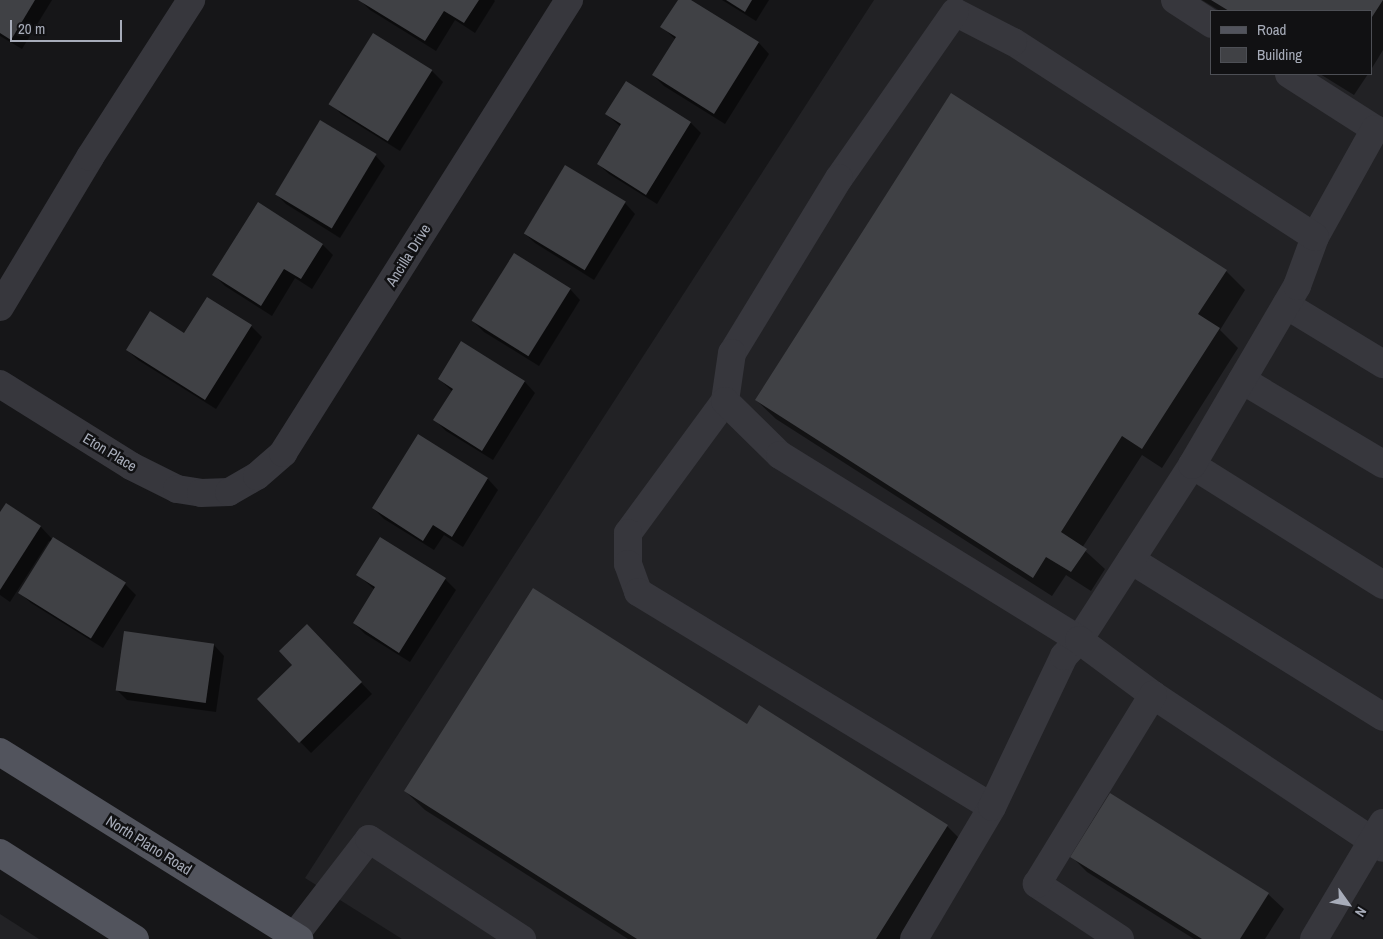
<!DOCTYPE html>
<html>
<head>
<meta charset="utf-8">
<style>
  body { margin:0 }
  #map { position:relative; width:1383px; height:939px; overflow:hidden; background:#161618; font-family:"Archivo Narrow",sans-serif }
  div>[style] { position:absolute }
  .built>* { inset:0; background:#222225 }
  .shadow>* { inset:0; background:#0007 }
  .building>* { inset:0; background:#404145; transform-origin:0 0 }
  .minor>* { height:28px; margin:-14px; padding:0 14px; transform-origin:14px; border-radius:14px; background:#37373d }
  .major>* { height:28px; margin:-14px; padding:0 14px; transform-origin:14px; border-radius:14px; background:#52545d }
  span { translate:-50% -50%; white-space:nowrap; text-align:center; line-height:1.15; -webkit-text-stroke:5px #111113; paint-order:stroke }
  .street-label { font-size:15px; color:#a7acb9 }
  .legend { position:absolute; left:1210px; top:10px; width:162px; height:65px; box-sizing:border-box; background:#111113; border:1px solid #4d4f55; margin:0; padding:6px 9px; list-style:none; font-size:15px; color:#a7acb9 }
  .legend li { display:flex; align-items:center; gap:10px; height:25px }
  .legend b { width:25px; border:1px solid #4d4f55 }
  .north { position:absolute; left:1323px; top:879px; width:50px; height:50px; -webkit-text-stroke:4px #111113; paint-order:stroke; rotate:122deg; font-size:14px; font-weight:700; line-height:20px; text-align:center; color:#a7acb9 }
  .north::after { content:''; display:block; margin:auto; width:18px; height:22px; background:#a7acb9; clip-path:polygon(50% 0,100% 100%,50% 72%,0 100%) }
  .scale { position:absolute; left:10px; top:20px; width:112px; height:22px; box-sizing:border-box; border:2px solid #a7acb9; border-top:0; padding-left:6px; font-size:15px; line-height:18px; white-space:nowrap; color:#a7acb9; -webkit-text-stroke:4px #111113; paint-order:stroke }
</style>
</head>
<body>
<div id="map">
  <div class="built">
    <div style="clip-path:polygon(evenodd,874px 0,1383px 0,1383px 939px,402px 939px,305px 878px,874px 0,1212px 11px,1372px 11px,1372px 74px,1212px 74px,1212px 11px)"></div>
    <div style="clip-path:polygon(0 914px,39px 939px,0 939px)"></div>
  </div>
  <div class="shadow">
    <div style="clip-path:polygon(0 0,52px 0,22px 49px,0 36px)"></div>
    <div style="clip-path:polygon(360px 0,494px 0,495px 1px,475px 33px,455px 20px,436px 51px,370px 10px)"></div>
    <div style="clip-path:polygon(679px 0,689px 0,759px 43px,769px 54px,725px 124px,664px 86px,653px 75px,676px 40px,662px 27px)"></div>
    <div style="clip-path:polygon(722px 0,769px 0,756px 21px)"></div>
    <div style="clip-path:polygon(1202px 0,1383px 0,1383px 50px,1372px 68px,1372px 11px,1220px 11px)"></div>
    <div style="clip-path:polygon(374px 35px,432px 71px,443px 82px,400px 151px,341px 114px,331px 103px)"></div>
    <div style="clip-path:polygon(1320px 74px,1368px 74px,1354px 95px)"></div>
    <div style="clip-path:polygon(626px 82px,691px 123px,701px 133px,657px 204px,609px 174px,598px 164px,621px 127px,606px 114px)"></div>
    <div style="clip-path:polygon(375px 155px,385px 166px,340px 238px,286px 204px,276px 194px)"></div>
    <div style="clip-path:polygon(625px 203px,635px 214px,594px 280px,535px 243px,524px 233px)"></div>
    <div style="clip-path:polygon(258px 204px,323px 245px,333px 255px,312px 289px,295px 278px,272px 316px,225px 286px,214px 275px)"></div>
    <div style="clip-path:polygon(1226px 271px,1245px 290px,1220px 330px,1238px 348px,1162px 468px,1142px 455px,1082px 548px,1105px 569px,1091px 591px,1066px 575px,1052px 596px,776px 419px,756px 400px)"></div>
    <div style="clip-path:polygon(570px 289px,580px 300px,539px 366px,484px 332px,473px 321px)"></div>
    <div style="clip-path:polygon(251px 326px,262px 337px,216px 409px,138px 360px,127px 350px,185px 335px)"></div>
    <div style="clip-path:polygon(462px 343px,525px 382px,535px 393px,493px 460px,446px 431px,435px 420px,453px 392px,439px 379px)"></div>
    <div style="clip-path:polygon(418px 436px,488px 479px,498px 490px,463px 547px,444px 535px,434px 550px,384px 519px,373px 508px)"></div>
    <div style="clip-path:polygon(6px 505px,41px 527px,53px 540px,125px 584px,136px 595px,103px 648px,31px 603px,20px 593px,51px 542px,49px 541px,10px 602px,0 595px,0 514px)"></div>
    <div style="clip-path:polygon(358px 575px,445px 579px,456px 590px,410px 662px,365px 634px,354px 623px,375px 590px)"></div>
    <div style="clip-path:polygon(307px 626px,372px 694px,311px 753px,259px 699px,294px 665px)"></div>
    <div style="clip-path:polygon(214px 645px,224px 656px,216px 712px,127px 700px,117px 690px)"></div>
    <div style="clip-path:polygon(748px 726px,947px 826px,967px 846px,907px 939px,628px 939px,425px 810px,405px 791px)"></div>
    <div style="clip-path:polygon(1071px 856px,1268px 894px,1284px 909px,1265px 939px,1194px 939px,1087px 872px)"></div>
  </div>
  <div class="building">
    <div style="clip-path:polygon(0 0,35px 0,11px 40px,0 33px)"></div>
    <div style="clip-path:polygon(358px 0,479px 0,464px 23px,444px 11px,425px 41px)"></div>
    <div style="clip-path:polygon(678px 0,691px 0,759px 42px,714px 114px,652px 75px,676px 37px,660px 27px)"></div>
    <div style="clip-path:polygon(726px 0,752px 0,745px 12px)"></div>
    <div style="clip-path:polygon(1211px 0,1383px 0,1372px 17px,1372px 11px,1229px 11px)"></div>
    <div style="left:373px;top:33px;width:70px;height:84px;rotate:32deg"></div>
    <div style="clip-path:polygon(626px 81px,691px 122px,646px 195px,597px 164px,621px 124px,605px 114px)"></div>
    <div style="clip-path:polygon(951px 93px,1227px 270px,1198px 314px,1220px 328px,1142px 449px,1122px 436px,1061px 532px,1087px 549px,1071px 572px,1046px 557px,1033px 578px,755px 400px)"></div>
    <div style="left:320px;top:120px;width:66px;height:87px;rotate:31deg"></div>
    <div style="left:565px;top:165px;width:71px;height:80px;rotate:31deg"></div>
    <div style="clip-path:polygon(258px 202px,323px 244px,301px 279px,284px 269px,261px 306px,212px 275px)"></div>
    <div style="left:514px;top:253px;width:67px;height:80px;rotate:32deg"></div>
    <div style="clip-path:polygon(207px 297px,252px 325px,205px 400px,126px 350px,150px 311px,184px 333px)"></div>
    <div style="clip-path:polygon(461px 341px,525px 381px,482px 451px,433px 420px,453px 389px,438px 379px)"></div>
    <div style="clip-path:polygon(418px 434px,488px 478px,452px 537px,433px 525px,423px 541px,372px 508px)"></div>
    <div style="clip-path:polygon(6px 503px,41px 526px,0 590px,0 512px)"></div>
    <div style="left:53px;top:537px;width:86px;height:66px;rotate:32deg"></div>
    <div style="clip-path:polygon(380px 537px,446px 578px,399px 653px,353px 623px,375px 587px,356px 575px)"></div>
    <div style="clip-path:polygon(533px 588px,747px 724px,759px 705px,948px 825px,876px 939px,637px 939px,404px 791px)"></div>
    <div style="clip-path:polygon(307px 624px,362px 682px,299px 743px,257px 699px,292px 665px,279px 651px)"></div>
    <div style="left:124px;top:631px;width:91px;height:60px;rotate:8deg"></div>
    <div style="clip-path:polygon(1110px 793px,1269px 893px,1240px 939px,1202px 939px,1070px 857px)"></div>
  </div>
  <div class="minor">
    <div style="left:1175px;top:0;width:44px;rotate:33deg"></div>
    <div style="left:1289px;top:74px;width:102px;rotate:32.6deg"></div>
    <div style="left:1375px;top:129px;width:124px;rotate:119.1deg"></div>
    <div style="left:1286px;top:305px;width:114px;rotate:31.3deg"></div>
    <div style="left:0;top:307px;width:175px;rotate:-59deg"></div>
    <div style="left:90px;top:157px;width:187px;rotate:-57.2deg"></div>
    <div style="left:1242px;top:380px;width:164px;rotate:30.8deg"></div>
    <div style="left:0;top:384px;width:155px;rotate:32deg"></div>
    <div style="left:131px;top:466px;width:51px;rotate:26.6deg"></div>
    <div style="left:177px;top:489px;width:24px;rotate:9deg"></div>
    <div style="left:201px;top:493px;width:28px;rotate:-2deg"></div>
    <div style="left:229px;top:492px;width:32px;rotate:-30deg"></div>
    <div style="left:257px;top:476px;width:35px;rotate:-41deg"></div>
    <div style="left:283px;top:453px;width:536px;rotate:-57.73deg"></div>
    <div style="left:725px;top:401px;width:164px;rotate:126.3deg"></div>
    <div style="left:628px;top:533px;width:31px;rotate:90deg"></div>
    <div style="left:628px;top:564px;width:30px;rotate:70deg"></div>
    <div style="left:638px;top:592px;width:414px;rotate:31.3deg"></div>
    <div style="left:1192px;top:465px;width:226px;rotate:32.1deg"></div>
    <div style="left:1131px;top:560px;width:297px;rotate:31.9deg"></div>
    <div style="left:292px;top:939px;width:126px;rotate:-52.4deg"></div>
    <div style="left:369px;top:839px;width:183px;rotate:33.2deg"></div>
    <div style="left:914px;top:939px;width:153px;rotate:-59.4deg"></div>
    <div style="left:992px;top:807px;width:167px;rotate:-64.5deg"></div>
    <div style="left:1064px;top:656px;width:22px;rotate:-47deg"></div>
    <div style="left:1079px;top:640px;width:208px;rotate:-57.1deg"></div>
    <div style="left:1192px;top:465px;width:208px;rotate:-59.6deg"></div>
    <div style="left:1297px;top:286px;width:52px;rotate:-69.8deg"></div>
    <div style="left:1315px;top:237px;width:359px;rotate:-147.1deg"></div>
    <div style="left:1013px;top:42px;width:65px;rotate:-152.7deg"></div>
    <div style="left:955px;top:12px;width:203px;rotate:124.9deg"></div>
    <div style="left:839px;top:178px;width:205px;rotate:121.4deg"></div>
    <div style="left:732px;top:353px;width:49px;rotate:98.3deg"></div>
    <div style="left:725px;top:401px;width:77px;rotate:44.5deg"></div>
    <div style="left:780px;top:455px;width:352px;rotate:31.7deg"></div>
    <div style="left:1079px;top:640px;width:92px;rotate:36.6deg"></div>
    <div style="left:1153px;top:695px;width:276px;rotate:33.6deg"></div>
    <div style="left:1120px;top:939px;width:100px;rotate:-146.5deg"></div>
    <div style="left:1037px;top:884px;width:222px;rotate:-58.5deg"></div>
    <div style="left:1314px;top:939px;width:135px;rotate:-59.3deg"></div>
  </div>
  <div class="major">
    <div style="left:0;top:752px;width:353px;rotate:32deg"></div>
    <div style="left:0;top:853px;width:160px;rotate:32.5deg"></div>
  </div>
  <div class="street-label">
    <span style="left:408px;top:255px;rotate:-58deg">Ancilla Drive</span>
    <span style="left:110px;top:452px;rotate:31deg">Eton Place</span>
    <span style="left:149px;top:845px;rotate:32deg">North Plano Road</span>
  </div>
  <ul class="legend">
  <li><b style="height:6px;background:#52545d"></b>Road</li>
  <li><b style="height:14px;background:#404145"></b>Building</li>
  </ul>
  <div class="north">N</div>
  <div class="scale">20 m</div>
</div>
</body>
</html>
